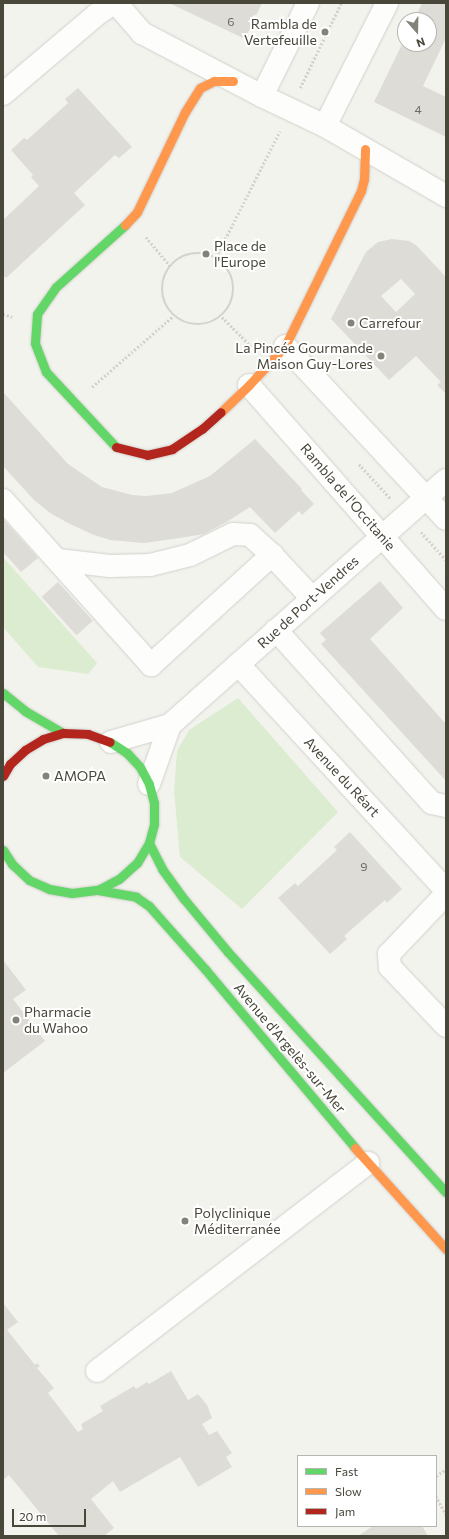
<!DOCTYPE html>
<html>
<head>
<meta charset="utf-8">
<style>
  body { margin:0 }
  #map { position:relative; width:449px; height:1539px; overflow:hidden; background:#f3f3ee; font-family:Commissioner,sans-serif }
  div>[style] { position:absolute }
  .green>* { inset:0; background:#dcecd0 }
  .building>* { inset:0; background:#dddcd6; transform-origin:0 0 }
  .path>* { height:2.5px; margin-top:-1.25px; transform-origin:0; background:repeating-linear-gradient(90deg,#d3d2cc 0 2px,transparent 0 4px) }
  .path>.ring { margin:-1.25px; padding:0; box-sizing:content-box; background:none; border:2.5px solid #d3d2cc; border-radius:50% }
  .roads { filter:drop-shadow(0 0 1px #d1d0cc) drop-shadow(0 0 1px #d1d0cc) }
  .street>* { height:22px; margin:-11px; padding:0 11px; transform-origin:11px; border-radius:11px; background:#fdfdfc }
  .fast>* { height:9px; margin:-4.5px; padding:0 4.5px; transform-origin:4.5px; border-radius:4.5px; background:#63d668 }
  .slow>* { height:9px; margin:-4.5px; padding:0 4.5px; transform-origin:4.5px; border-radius:4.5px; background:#ff974d }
  .jam>* { height:9px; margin:-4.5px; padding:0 4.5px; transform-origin:4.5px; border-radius:4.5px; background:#b3261e }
  .dots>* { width:11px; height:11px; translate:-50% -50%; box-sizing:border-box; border:2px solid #fff; border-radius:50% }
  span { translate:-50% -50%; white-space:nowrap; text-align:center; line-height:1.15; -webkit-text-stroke:4px #fff; paint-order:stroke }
  .number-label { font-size:12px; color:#6f6c62 }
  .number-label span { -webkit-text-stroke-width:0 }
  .poi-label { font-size:14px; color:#49463a }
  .right { translate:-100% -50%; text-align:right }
  .left { translate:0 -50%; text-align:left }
  .street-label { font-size:14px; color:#49463a }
  .frame { position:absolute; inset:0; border:4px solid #49463a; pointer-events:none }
  .legend { position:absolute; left:297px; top:1455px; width:140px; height:72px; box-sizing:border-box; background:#fff; border:1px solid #b6b5b0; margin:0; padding:5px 7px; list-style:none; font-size:12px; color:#49463a }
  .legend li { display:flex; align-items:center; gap:8px; height:20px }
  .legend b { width:20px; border:1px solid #b6b5b0 }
  .north { position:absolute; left:397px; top:12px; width:40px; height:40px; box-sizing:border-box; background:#fff; border:1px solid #b6b5b0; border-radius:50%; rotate:160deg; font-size:11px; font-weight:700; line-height:16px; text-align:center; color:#49463a }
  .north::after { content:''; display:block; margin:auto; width:14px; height:18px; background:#848379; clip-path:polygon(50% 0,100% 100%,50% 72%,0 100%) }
  .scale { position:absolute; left:12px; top:1509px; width:74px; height:18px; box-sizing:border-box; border:2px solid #49463a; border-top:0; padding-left:5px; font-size:12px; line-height:14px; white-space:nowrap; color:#49463a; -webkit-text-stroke:3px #fff; paint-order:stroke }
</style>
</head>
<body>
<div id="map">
  <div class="green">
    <div style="clip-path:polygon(3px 557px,97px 663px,88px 674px,38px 667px,3px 627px)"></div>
    <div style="clip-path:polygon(238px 698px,338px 812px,242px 909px,180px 857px,174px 791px,177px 751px,189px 730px)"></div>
  </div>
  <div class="building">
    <div style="clip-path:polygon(169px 3px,262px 3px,245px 39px)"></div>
    <div style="clip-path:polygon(422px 3px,446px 3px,446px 38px,423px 86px,446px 97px,446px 137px,374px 102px,405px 38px,405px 44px,429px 44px,429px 20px,414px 20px)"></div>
    <div style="clip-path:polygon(78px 88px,132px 147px,119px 158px,115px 155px,74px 193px,85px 205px,6px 278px,3px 275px,3px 220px,39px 186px,31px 177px,33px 175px,11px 150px,24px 138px,27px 140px,68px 103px,65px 99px)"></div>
    <div style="clip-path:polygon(evenodd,392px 239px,409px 241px,416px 245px,446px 277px,446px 394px,437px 385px,441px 382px,416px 356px,389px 380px,331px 319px,366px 252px,378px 242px,392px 239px,401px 279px,415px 294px,396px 312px,381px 296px,401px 279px)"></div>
    <div style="clip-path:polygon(3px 392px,68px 464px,102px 487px,132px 495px,146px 496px,172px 493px,210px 476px,255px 439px,302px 489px,301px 490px,314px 504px,302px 515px,299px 511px,275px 533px,250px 507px,228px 521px,204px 534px,180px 538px,144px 543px,110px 540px,94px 535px,68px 523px,50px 513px,34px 500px,3px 466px)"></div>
    <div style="clip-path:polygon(3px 519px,38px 558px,21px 572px,3px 552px)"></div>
    <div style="clip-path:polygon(380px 581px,403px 608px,370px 639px,446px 724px,446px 781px,321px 644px,326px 640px,320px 633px)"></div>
    <div style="left:58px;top:582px;width:52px;height:22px;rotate:48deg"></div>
    <div style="clip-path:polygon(350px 832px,402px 889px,387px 903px,385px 900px,344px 936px,347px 939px,330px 954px,278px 898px,295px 883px,298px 886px,337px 850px,334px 847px)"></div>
    <div style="clip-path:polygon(3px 960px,26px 990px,13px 999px,45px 1041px,3px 1073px)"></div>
    <div style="clip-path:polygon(3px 1303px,18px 1322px,7px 1330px,35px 1365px,37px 1363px,40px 1366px,37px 1368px,54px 1388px,48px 1393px,78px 1432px,83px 1429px,81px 1424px,103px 1411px,100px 1406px,134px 1386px,136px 1389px,147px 1382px,149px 1384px,171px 1371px,188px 1400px,198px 1394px,207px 1405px,212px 1418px,202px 1424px,209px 1435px,217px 1431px,232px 1453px,226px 1457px,232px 1467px,198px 1487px,180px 1457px,120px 1492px,113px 1481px,91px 1499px,114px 1528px,104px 1536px,59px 1536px,9px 1475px,3px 1480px)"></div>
    <div style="clip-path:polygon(422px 1526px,428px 1536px,358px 1536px,373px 1526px)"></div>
  </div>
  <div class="path">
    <div style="left:300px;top:88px;width:94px;rotate:-64.2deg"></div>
    <div style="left:146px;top:237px;width:38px;rotate:50deg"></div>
    <div class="ring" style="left:162px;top:253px;width:69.5px;height:69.5px"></div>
    <div style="left:216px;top:257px;width:141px;rotate:-63.1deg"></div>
    <div style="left:3px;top:314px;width:10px;rotate:17deg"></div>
    <div style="left:222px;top:317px;width:42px;rotate:45deg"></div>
    <div style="left:92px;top:387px;width:108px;rotate:-41.2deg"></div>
    <div style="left:359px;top:464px;width:47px;rotate:47.6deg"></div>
    <div style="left:421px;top:532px;width:38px;rotate:48deg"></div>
    <div style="left:436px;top:1476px;width:12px;rotate:-35deg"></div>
    <div style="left:436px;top:1496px;width:21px;rotate:61deg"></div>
  </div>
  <div class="roads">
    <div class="street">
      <div style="left:116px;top:3px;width:40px;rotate:49deg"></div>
      <div style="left:142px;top:33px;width:136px;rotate:27.7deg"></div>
      <div style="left:262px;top:96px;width:70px;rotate:25.5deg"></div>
      <div style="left:325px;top:126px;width:140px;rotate:30deg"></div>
      <div style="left:3px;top:94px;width:122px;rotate:-40.3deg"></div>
      <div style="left:96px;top:15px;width:22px;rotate:-34deg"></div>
      <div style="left:262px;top:96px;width:104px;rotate:-63.7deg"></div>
      <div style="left:325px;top:126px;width:138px;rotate:-63.2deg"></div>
      <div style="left:285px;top:346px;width:236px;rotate:47.1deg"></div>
      <div style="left:249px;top:385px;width:298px;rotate:48.7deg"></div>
      <div style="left:3px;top:500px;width:222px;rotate:48.1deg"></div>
      <div style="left:151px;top:665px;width:164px;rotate:-42.3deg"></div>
      <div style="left:272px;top:555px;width:59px;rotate:47.1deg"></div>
      <div style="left:58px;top:560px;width:52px;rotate:6.6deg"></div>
      <div style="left:110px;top:566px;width:40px;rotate:-1.4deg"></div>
      <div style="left:150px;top:565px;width:41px;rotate:-14deg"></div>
      <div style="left:190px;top:555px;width:48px;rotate:-26deg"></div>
      <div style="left:233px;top:534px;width:17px;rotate:3deg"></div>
      <div style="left:250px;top:535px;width:30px;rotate:42deg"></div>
      <div style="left:276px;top:630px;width:233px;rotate:48deg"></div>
      <div style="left:432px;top:803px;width:14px;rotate:12deg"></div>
      <div style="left:238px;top:664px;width:307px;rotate:47.4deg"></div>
      <div style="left:111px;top:742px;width:61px;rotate:-16.1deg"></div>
      <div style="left:170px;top:725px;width:369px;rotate:-41.6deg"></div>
      <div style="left:149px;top:784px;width:63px;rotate:-70.4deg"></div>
      <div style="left:446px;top:894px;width:83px;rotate:133.5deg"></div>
      <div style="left:389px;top:954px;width:13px;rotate:86deg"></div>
      <div style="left:390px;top:967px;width:81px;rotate:46.5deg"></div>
      <div style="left:97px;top:1371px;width:342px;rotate:-37.5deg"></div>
    </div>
    <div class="fast">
      <div style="left:116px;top:447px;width:103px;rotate:-133deg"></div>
      <div style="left:46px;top:372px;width:31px;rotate:-111deg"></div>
      <div style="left:35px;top:343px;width:29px;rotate:-86deg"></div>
      <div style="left:37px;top:314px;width:33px;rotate:-55deg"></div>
      <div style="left:56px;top:287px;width:93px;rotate:-41.9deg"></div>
      <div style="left:3px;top:693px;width:28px;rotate:39deg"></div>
      <div style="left:25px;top:711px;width:44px;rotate:30.1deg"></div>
      <div style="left:149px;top:843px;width:29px;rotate:63deg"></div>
      <div style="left:162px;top:869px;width:37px;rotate:54deg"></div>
      <div style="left:184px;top:899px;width:69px;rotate:50.3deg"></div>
      <div style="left:228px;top:952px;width:324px;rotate:47.8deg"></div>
      <div style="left:3px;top:850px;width:17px;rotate:57deg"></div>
      <div style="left:12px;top:864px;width:23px;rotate:43deg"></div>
      <div style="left:29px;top:880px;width:22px;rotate:24deg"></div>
      <div style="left:49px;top:889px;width:23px;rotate:10deg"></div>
      <div style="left:72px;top:893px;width:26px;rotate:-7deg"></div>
      <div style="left:98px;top:890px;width:24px;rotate:-28deg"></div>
      <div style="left:119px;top:879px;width:24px;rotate:-42deg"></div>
      <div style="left:137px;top:863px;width:23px;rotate:-59deg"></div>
      <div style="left:149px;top:843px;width:20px;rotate:-75deg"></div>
      <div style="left:154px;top:824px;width:21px;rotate:-90deg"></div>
      <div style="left:154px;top:803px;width:20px;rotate:-105deg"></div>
      <div style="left:149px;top:784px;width:19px;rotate:-118deg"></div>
      <div style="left:140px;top:767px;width:19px;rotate:-133deg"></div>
      <div style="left:127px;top:753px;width:20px;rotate:-147deg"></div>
      <div style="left:98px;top:890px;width:39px;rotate:10deg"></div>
      <div style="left:136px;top:897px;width:16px;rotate:35deg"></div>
      <div style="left:149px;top:906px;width:84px;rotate:48.4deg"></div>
      <div style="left:205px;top:969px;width:234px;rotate:50deg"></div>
    </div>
    <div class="slow">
      <div style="left:125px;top:225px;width:18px;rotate:-47deg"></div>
      <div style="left:137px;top:212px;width:111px;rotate:-64.4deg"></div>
      <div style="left:185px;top:112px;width:28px;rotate:-58deg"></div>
      <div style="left:200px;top:88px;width:16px;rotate:-27deg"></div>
      <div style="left:214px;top:81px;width:19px"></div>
      <div style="left:221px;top:412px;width:39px;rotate:-44deg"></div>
      <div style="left:249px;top:385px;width:53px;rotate:-47.3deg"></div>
      <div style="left:285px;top:346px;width:173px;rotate:-63.9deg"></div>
      <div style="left:361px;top:191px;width:12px;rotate:-76deg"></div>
      <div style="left:364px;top:179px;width:30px;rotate:-88deg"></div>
      <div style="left:355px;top:1148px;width:136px;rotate:48deg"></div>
    </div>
    <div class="jam">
      <div style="left:116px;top:447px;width:32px;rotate:14deg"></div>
      <div style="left:147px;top:455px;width:26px;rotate:-13deg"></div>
      <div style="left:172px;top:449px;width:36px;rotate:-34deg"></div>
      <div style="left:202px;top:429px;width:25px;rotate:-42deg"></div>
      <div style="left:3px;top:776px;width:14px;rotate:-60deg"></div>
      <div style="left:10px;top:764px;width:21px;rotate:-43deg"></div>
      <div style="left:25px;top:750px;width:21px;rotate:-31deg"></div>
      <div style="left:43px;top:739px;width:21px;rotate:-17deg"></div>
      <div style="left:63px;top:733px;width:25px;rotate:2deg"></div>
      <div style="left:88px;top:734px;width:23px;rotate:20deg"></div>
    </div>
  </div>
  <div class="dots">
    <div style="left:325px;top:32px;background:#848379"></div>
    <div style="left:206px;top:254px;background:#848379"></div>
    <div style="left:351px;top:323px;background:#848379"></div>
    <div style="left:381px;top:356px;background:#848379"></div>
    <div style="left:46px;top:776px;background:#848379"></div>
    <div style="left:16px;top:1020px;background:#848379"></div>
    <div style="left:185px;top:1221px;background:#848379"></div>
  </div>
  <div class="number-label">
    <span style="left:231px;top:22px">6</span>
    <span style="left:418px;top:110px">4</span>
    <span style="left:364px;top:867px">9</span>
  </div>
  <div class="poi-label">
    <span class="right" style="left:317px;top:32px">Rambla de<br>Vertefeuille</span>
    <span class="left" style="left:214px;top:254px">Place de<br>l'Europe</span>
    <span class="left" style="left:359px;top:323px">Carrefour</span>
    <span class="right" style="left:373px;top:356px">La Pincée Gourmande<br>Maison Guy-Lores</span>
    <span class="left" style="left:54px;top:776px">AMOPA</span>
    <span class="left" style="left:24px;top:1020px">Pharmacie<br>du Wahoo</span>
    <span class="left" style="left:194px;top:1221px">Polyclinique<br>Méditerranée</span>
  </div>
  <div class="street-label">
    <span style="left:348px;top:497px;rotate:49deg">Rambla de l'Occitanie</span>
    <span style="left:308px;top:602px;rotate:-42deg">Rue de Port-Vendres</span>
    <span style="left:342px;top:777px;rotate:47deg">Avenue du Réart</span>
    <span style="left:290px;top:1048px;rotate:50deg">Avenue d'Argelès-sur-Mer</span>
  </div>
  <div class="frame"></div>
  <ul class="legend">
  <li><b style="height:5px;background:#63d668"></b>Fast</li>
  <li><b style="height:5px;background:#ff974d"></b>Slow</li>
  <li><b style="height:5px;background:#b3261e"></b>Jam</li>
  </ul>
  <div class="north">N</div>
  <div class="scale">20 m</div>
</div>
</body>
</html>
